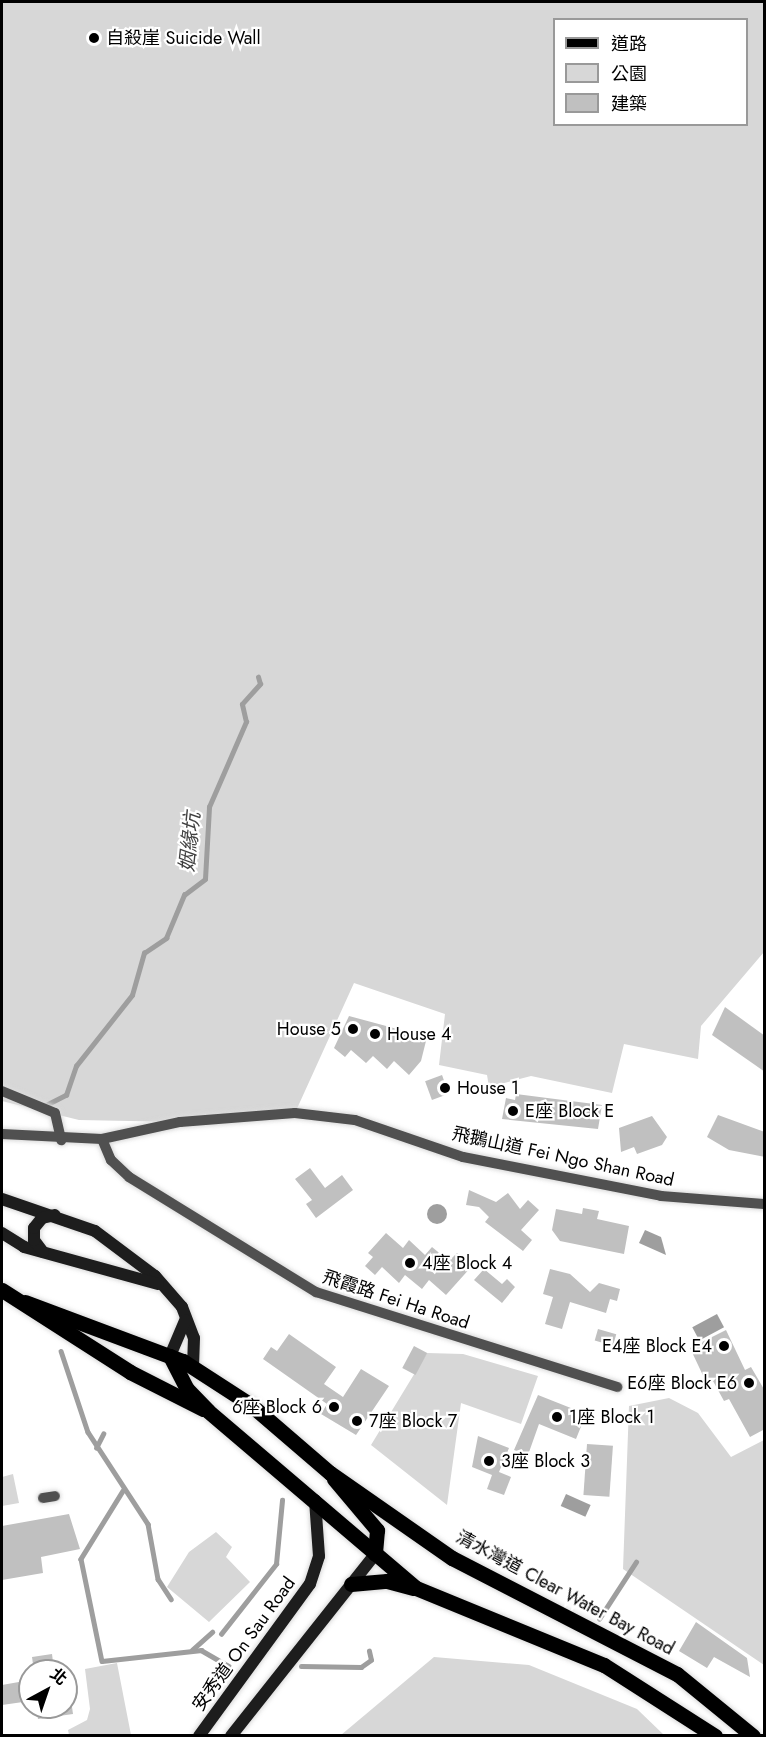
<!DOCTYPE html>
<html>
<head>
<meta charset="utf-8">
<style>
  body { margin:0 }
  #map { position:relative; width:766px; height:1737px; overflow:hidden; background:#fff; font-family:Jost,"Noto Sans TC",sans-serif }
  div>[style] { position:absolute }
  .green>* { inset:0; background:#d7d7d7 }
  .water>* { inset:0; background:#9e9e9e; transform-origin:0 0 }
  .round { border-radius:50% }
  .stream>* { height:4.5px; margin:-2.25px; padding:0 2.25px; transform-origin:2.25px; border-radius:2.25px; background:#9e9e9e }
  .building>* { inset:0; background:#c0c0c0; transform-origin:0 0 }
  .roads { filter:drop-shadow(0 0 2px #dbdbdb) drop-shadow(0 0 2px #dbdbdb) }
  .minor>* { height:10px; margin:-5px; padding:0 5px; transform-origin:5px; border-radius:5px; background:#505050 }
  .secondary>* { height:12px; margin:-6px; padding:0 6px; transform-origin:6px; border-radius:6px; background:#1d1d1d }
  .primary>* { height:15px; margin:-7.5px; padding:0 7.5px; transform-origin:7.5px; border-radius:7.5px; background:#000 }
  .dots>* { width:16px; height:16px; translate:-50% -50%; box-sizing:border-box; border:3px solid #fff; border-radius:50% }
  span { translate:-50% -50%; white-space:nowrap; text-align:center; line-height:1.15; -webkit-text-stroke:4.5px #fff; paint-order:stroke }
  .poi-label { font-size:18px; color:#000 }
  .left { translate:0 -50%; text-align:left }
  .right { translate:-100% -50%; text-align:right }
  .street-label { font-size:18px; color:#000 }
  .water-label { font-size:20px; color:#3f3f3f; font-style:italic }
  .frame { position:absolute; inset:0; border:3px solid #000; pointer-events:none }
  .legend { position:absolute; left:553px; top:18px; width:195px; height:108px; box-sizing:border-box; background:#fff; border:2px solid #999; margin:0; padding:8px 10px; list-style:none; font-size:18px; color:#000 }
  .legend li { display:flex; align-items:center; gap:12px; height:30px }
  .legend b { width:30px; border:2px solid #999 }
  .north { position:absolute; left:18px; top:1659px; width:60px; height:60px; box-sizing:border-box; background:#fff; border:2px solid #999; border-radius:50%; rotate:40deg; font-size:16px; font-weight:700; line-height:24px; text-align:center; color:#000 }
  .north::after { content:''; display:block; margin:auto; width:21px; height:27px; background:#000; clip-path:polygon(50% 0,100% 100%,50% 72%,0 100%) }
</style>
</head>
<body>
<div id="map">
  <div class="green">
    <div style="clip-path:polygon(evenodd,2px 2px,764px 2px,764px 952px,701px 1026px,698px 1059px,624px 1044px,612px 1093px,531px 1076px,489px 1087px,487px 1075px,439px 1065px,445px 1014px,354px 983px,295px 1113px,180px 1122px,79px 1120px,2px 1101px,2px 2px,554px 20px,746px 20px,746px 124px,554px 124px,554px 20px)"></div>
    <div style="clip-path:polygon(427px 1353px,463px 1354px,538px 1376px,521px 1424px,461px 1403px,447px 1505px,371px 1445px)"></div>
    <div style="clip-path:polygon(669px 1398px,698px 1413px,731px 1457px,764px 1440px,764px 1665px,623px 1569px,629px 1406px)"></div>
    <div style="clip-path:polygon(13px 1474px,19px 1503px,2px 1506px,2px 1477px)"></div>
    <div style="clip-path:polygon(216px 1532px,232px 1547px,226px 1557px,250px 1582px,209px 1622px,167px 1587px,189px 1552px)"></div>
    <div style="clip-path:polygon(434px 1657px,529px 1665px,637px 1709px,664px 1735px,341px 1735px)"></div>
    <div style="clip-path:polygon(117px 1663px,131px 1735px,69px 1735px,68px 1730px,87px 1720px,90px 1709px,85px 1669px)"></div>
  </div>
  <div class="water">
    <div class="round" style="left:427px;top:1204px;width:20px;height:20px"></div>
    <div style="clip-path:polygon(645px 1230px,661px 1237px,666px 1255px,639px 1243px)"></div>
    <div style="left:717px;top:1314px;width:15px;height:28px;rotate:62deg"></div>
    <div style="left:566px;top:1494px;width:27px;height:13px;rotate:24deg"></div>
  </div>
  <div class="stream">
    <div style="left:42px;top:1107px;width:27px;rotate:-27deg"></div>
    <div style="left:66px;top:1095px;width:31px;rotate:-71deg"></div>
    <div style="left:76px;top:1066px;width:90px;rotate:-51.7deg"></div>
    <div style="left:132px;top:995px;width:44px;rotate:-74.1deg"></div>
    <div style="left:144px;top:953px;width:27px;rotate:-34deg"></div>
    <div style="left:166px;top:938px;width:47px;rotate:-67.3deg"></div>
    <div style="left:184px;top:895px;width:26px;rotate:-37deg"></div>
    <div style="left:205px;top:879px;width:72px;rotate:-86.8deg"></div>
    <div style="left:209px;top:807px;width:93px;rotate:-66.5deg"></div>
    <div style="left:246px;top:722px;width:18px;rotate:-103deg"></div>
    <div style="left:242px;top:704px;width:27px;rotate:-48deg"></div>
    <div style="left:260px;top:684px;width:7px;rotate:-106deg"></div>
    <div style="left:61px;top:1351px;width:85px;rotate:71.6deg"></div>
    <div style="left:88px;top:1432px;width:110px;rotate:56.9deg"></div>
    <div style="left:148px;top:1524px;width:56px;rotate:79.7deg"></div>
    <div style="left:158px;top:1579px;width:24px;rotate:57deg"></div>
    <div style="left:96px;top:1448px;width:16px;rotate:-63deg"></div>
    <div style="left:123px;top:1491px;width:80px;rotate:121.7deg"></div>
    <div style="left:81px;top:1559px;width:104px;rotate:78.4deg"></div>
    <div style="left:102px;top:1661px;width:100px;rotate:-6.3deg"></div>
    <div style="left:201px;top:1650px;width:32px;rotate:30deg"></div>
    <div style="left:599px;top:1619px;width:68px;rotate:-57deg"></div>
    <div style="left:221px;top:1634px;width:89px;rotate:-51.8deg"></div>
    <div style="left:276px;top:1564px;width:64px;rotate:-84.6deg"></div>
    <div style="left:192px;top:1650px;width:27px;rotate:-42deg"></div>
    <div style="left:219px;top:1661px;width:20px;rotate:81deg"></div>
    <div style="left:301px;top:1666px;width:60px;rotate:1deg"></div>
    <div style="left:361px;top:1667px;width:12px;rotate:-35deg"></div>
    <div style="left:371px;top:1660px;width:9px;rotate:-103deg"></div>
  </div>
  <div class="building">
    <div style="clip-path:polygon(725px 1007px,765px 1036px,765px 1072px,712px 1035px)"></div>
    <div style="clip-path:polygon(349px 1016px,427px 1037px,421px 1061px,409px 1075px,394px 1061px,387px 1069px,373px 1056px,366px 1063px,351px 1050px,345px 1057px,334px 1048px)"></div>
    <div style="left:442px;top:1075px;width:20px;height:18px;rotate:70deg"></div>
    <div style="clip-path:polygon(516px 1094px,602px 1105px,598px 1129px,502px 1119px,506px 1098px,515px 1100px)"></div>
    <div style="clip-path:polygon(718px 1115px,765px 1132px,765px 1157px,729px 1150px,707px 1137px)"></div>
    <div style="clip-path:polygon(652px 1116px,667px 1137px,662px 1145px,637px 1154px,634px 1147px,621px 1152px,619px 1128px)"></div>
    <div style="clip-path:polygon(310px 1168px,325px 1188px,342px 1175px,353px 1190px,316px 1218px,306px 1204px,312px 1200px,295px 1179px)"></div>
    <div style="clip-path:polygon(469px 1190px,496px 1202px,508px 1193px,520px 1209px,528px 1200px,539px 1210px,521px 1230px,532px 1240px,523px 1251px,485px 1222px,489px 1217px,479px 1207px,466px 1205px)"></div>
    <div style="clip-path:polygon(583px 1208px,599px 1211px,597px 1219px,629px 1226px,624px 1254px,560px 1241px,552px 1230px,556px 1209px,582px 1214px)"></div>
    <div style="clip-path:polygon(386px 1233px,403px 1248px,409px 1240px,425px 1255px,432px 1247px,449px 1261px,457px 1253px,472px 1266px,446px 1295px,429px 1280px,422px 1289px,405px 1275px,399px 1283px,382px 1267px,375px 1275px,365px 1266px,373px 1257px,368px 1253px)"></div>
    <div style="clip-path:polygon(484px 1269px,502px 1284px,507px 1279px,515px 1287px,502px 1303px,474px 1280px)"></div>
    <div style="clip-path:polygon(550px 1269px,570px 1274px,590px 1292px,599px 1283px,620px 1289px,617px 1301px,610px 1299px,606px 1313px,570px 1302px,562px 1329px,545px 1324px,553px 1297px,543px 1294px)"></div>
    <div style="left:598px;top:1329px;width:19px;height:12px;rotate:16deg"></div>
    <div style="clip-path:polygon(726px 1330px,745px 1370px,751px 1367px,765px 1391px,765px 1429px,750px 1437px,729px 1399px,724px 1401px,713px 1381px,707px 1384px,690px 1348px)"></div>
    <div style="clip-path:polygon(289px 1334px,336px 1367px,324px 1384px,343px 1397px,361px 1369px,389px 1386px,356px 1435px,321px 1414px,327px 1404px,263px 1359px,271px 1347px,277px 1351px)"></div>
    <div style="left:414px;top:1346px;width:15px;height:25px;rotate:28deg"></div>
    <div style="clip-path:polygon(538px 1395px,586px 1414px,576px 1439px,539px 1424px,528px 1455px,514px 1450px)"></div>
    <div style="clip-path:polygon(478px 1436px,509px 1448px,499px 1472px,511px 1477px,504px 1495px,487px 1489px,492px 1475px,472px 1467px)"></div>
    <div style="left:587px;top:1444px;width:26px;height:51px;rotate:4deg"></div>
    <div style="clip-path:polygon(69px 1514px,80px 1549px,41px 1557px,43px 1573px,2px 1580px,2px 1526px)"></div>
    <div style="clip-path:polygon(696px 1622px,747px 1658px,750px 1677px,714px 1657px,707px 1668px,679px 1651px)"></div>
    <div style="clip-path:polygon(52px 1654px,54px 1671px,34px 1671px,32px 1657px)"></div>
    <div style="clip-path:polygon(30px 1680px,30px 1701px,2px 1705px,2px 1685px)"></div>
    <div style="clip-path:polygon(36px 1707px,72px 1707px,73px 1714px,38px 1719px)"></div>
  </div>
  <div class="roads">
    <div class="minor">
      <div style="left:2px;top:1091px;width:57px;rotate:22.5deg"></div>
      <div style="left:55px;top:1113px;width:28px;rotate:77deg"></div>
      <div style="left:2px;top:1134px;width:100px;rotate:2.9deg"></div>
      <div style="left:102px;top:1139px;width:80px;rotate:-12.3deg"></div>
      <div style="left:180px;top:1122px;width:115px;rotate:-4.5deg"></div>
      <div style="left:295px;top:1113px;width:60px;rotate:6.7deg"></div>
      <div style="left:355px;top:1120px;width:114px;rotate:18.9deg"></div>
      <div style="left:463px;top:1157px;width:202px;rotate:11.1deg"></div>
      <div style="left:661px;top:1196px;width:103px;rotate:4.4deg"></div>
      <div style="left:102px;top:1139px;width:23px;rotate:67deg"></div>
      <div style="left:111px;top:1160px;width:25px;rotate:43deg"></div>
      <div style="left:129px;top:1177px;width:220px;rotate:31.6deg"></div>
      <div style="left:316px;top:1292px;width:316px;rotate:17.5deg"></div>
      <div style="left:43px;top:1498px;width:12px;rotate:-9deg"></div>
    </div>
    <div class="secondary">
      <div style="left:2px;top:1199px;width:98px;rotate:19deg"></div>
      <div style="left:95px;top:1231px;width:75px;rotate:36.9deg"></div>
      <div style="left:155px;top:1276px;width:41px;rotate:48.9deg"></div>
      <div style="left:182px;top:1307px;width:33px;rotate:69deg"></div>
      <div style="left:194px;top:1338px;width:30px;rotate:92deg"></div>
      <div style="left:2px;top:1233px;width:26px;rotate:32deg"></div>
      <div style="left:24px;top:1247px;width:139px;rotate:15.4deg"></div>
      <div style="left:43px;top:1252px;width:15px;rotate:-127deg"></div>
      <div style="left:34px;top:1240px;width:12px;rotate:-90deg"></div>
      <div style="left:34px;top:1228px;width:13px;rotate:-51deg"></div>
      <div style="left:42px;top:1218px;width:13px;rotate:-13deg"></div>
      <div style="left:170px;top:1356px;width:39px;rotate:-67deg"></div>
      <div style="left:199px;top:1736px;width:188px;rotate:-53.9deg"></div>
      <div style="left:310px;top:1584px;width:29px;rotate:-72deg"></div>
      <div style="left:319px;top:1556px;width:56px;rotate:-94.1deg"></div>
      <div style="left:231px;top:1736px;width:232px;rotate:-51.6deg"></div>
    </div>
    <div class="primary">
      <div style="left:2px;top:1290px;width:152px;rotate:32.6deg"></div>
      <div style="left:130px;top:1372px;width:82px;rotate:26.9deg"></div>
      <div style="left:25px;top:1302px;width:169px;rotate:20.5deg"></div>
      <div style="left:183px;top:1361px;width:81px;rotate:32.9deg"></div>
      <div style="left:251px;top:1405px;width:104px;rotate:40.7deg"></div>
      <div style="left:330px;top:1473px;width:149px;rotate:34.9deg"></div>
      <div style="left:452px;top:1558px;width:253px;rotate:27.3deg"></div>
      <div style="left:677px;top:1674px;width:98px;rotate:39.2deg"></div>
      <div style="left:170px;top:1356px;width:37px;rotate:63deg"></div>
      <div style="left:187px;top:1389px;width:30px;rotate:46deg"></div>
      <div style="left:208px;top:1411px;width:273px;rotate:40.4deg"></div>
      <div style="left:416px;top:1588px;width:203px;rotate:22.3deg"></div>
      <div style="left:604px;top:1665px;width:132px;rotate:32.6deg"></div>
      <div style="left:334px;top:1479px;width:67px;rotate:49.9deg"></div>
      <div style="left:377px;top:1530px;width:24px;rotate:95deg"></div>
      <div style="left:351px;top:1584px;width:36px;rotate:-5deg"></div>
      <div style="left:387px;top:1581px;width:27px;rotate:15deg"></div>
    </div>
  </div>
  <div class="dots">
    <div style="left:94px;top:38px;background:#000"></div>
    <div style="left:353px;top:1029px;background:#000"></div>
    <div style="left:375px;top:1034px;background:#000"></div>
    <div style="left:445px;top:1088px;background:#000"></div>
    <div style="left:513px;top:1111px;background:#000"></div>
    <div style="left:410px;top:1263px;background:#000"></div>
    <div style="left:724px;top:1346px;background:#000"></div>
    <div style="left:749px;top:1383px;background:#000"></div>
    <div style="left:334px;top:1407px;background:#000"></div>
    <div style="left:557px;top:1417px;background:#000"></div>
    <div style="left:357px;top:1421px;background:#000"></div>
    <div style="left:489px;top:1461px;background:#000"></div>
  </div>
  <div class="poi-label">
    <span class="left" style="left:106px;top:38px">自殺崖 Suicide Wall</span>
    <span class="right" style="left:341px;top:1029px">House 5</span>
    <span class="left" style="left:387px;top:1034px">House 4</span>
    <span class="left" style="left:457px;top:1088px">House 1</span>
    <span class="left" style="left:525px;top:1111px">E座 Block E</span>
    <span class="left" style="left:422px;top:1263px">4座 Block 4</span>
    <span class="right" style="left:712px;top:1346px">E4座 Block E4</span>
    <span class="right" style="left:737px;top:1383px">E6座 Block E6</span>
    <span class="right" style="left:322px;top:1407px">6座 Block 6</span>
    <span class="left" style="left:569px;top:1417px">1座 Block 1</span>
    <span class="left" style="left:369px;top:1421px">7座 Block 7</span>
    <span class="left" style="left:501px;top:1461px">3座 Block 3</span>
  </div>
  <div class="street-label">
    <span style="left:563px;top:1157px;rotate:12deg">飛鵝山道 Fei Ngo Shan Road</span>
    <span style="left:396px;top:1300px;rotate:18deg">飛霞路 Fei Ha Road</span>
    <span style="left:565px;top:1593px;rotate:28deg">清水灣道 Clear Water Bay Road</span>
    <span style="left:244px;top:1644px;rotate:-54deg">安秀道 On Sau Road</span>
  </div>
  <div class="water-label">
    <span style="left:190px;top:842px;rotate:-84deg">姻緣坑</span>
  </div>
  <div class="frame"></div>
  <ul class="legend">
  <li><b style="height:8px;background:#000"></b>道路</li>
  <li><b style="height:16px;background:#d7d7d7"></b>公園</li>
  <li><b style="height:16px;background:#c0c0c0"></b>建築</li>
  </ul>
  <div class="north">北</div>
</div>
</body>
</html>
